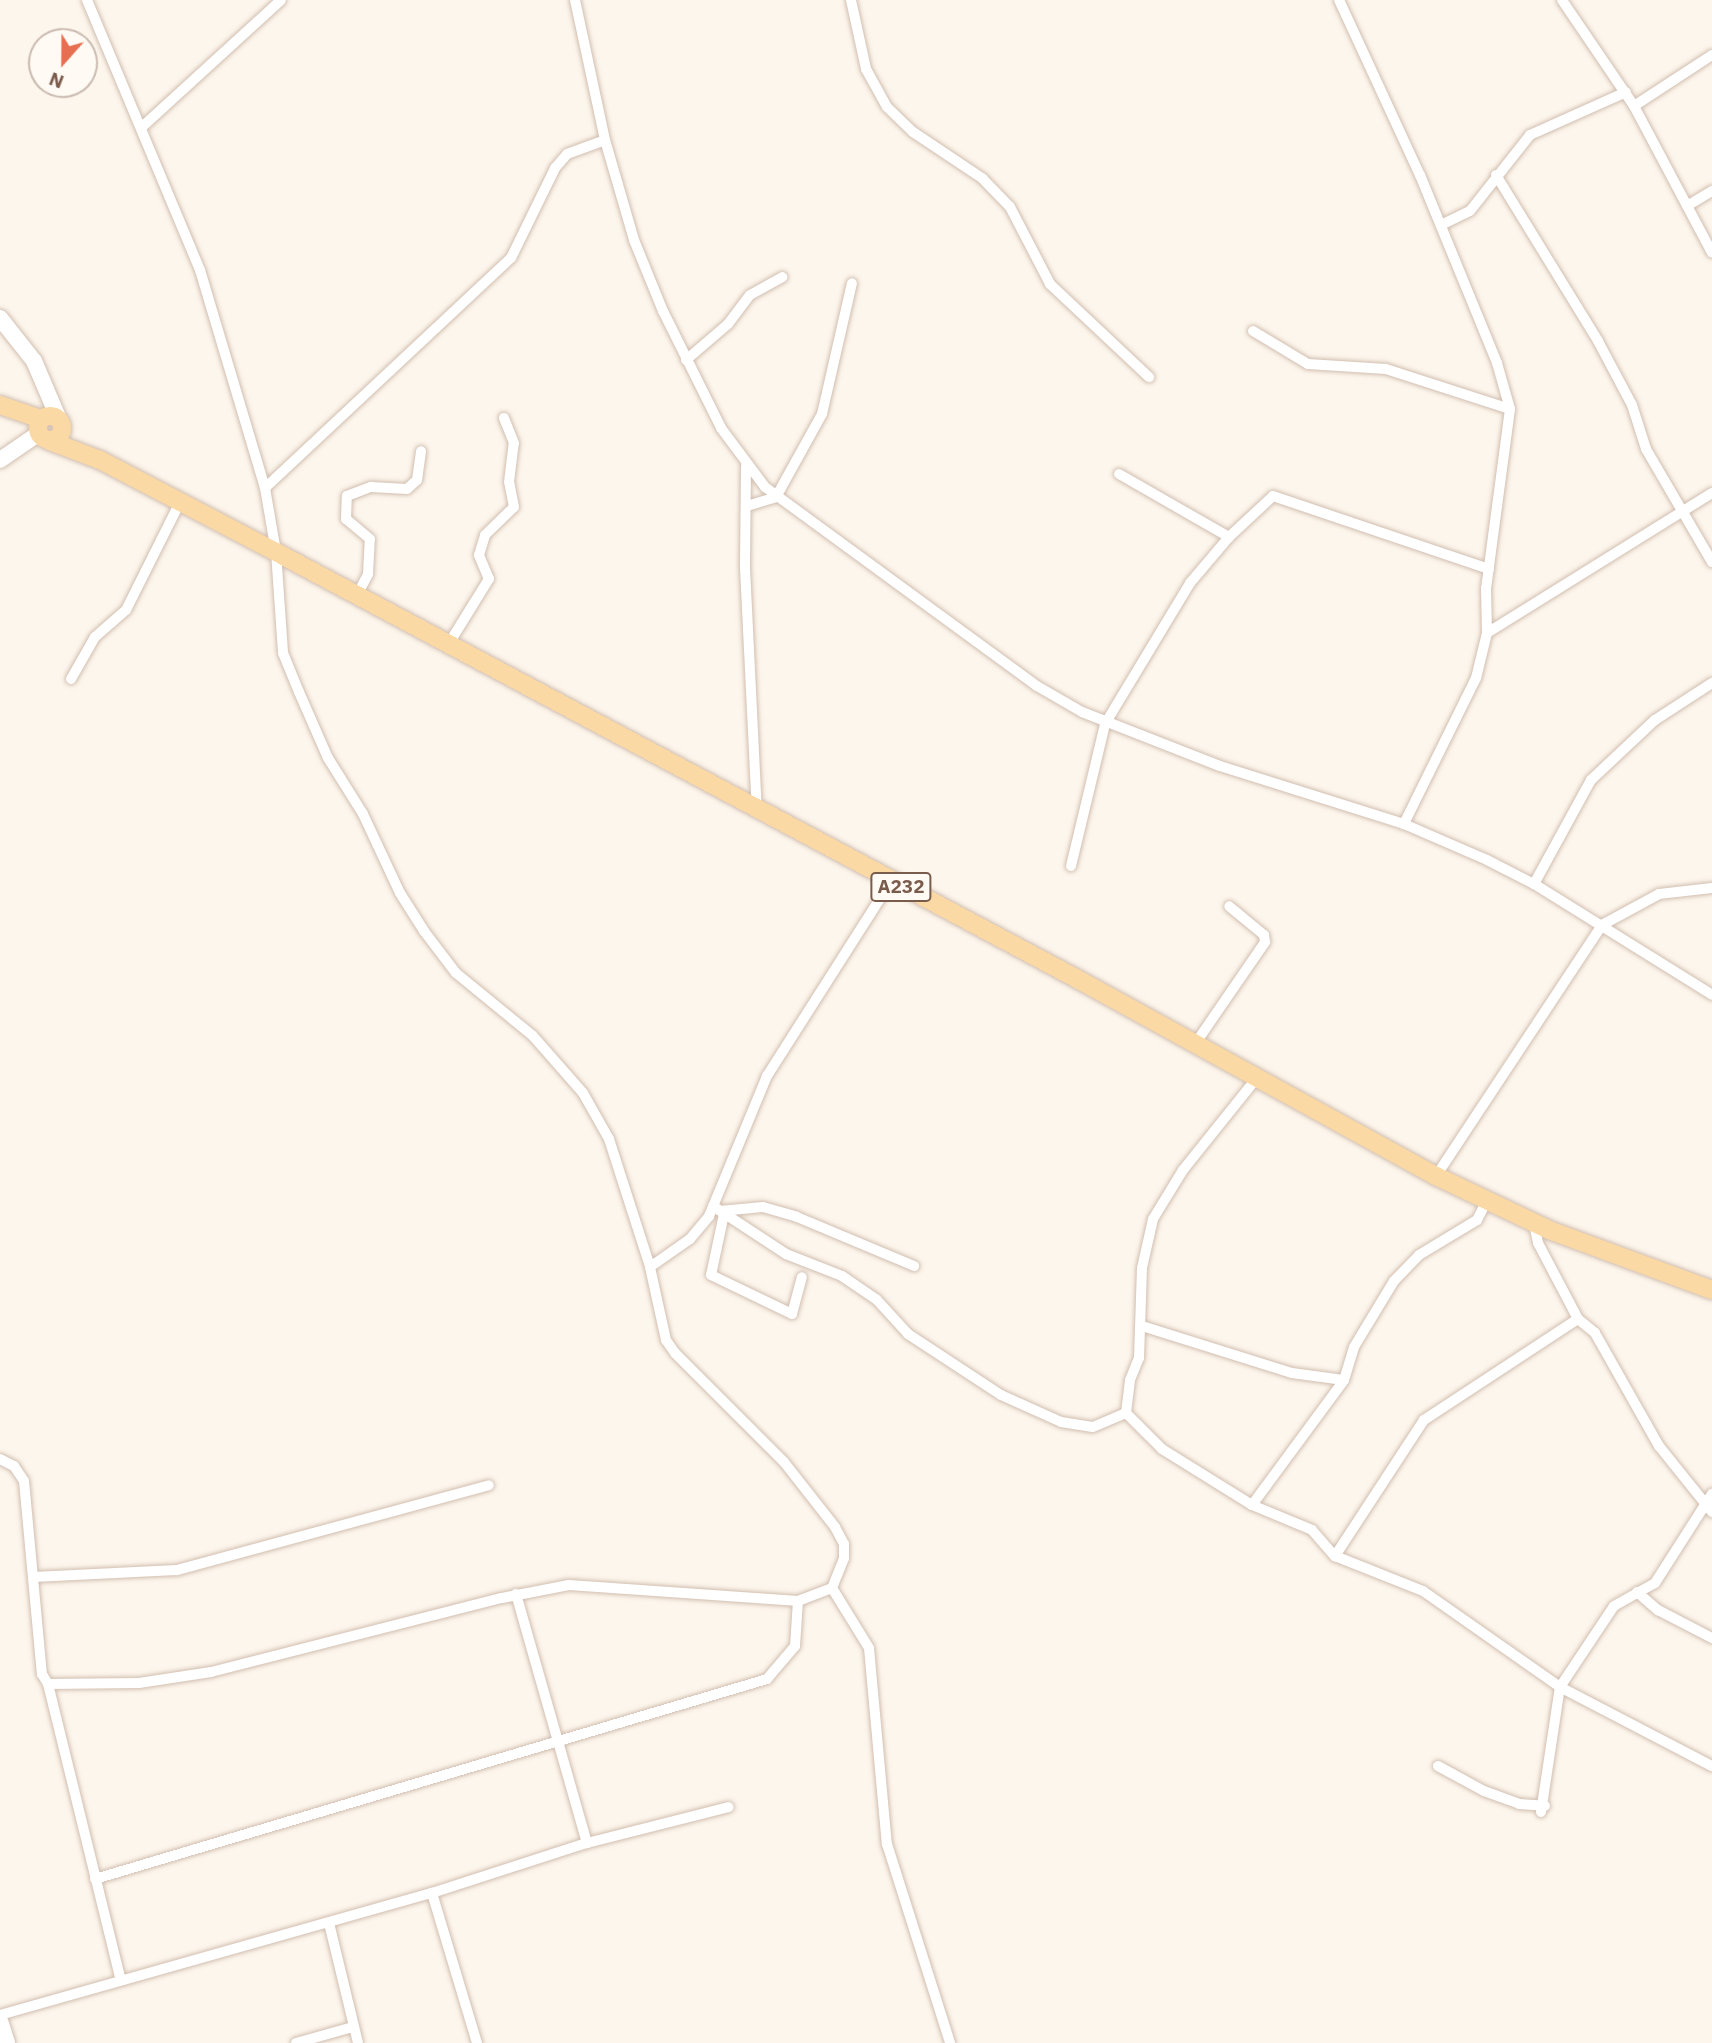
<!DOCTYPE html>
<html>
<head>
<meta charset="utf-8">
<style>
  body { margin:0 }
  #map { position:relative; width:1712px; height:2043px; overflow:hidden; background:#fdf6ec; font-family:"IBM Plex Sans",sans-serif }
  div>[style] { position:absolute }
  .roads { filter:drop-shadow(0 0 2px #d1beb0) drop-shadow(0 0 2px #d1beb0) }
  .street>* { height:10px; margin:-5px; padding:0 5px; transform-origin:5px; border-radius:5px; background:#fff }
  .secondary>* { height:16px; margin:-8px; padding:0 8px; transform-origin:8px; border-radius:8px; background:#fff }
  .primary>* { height:18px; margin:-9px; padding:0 9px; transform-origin:9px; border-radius:9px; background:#fbd9a5 }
  .primary>.ring { margin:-9px; padding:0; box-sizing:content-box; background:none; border:18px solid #fbd9a5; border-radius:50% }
  span { translate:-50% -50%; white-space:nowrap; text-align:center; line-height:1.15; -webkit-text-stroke:5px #fffaf3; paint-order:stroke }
  .shield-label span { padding:2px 5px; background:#fffaf3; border:2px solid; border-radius:5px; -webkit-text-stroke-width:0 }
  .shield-label { font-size:19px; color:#7a5c4d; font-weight:700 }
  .north { position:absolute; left:28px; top:28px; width:70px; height:70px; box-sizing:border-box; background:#fffaf3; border:2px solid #cabbb1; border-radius:50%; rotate:201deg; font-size:19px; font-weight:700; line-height:28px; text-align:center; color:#7a5c4d }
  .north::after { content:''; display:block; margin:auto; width:24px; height:32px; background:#e76f51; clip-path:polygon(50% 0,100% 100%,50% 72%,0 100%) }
</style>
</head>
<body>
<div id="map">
  <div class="roads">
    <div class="street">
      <div style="left:87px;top:0;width:293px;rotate:67.3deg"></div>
      <div style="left:200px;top:270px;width:227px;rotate:73.4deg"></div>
      <div style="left:265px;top:488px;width:65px;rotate:80.2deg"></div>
      <div style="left:276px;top:552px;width:101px;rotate:86deg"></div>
      <div style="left:283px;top:653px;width:42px;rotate:67.7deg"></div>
      <div style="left:299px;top:692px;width:72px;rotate:66.3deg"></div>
      <div style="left:328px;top:758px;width:66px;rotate:58deg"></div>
      <div style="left:363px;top:814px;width:87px;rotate:64.9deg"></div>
      <div style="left:400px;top:893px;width:45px;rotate:57.7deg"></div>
      <div style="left:424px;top:931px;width:53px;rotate:52.7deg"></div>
      <div style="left:456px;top:973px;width:99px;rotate:39.3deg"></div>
      <div style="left:533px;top:1036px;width:76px;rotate:48.7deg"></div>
      <div style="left:583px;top:1093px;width:53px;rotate:60.5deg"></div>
      <div style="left:609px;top:1139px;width:134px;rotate:72.2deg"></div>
      <div style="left:575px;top:0;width:143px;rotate:77.9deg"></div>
      <div style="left:605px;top:140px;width:104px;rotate:73.8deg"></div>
      <div style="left:634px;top:240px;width:77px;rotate:67.8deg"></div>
      <div style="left:663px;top:311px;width:131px;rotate:63.6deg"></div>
      <div style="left:721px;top:428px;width:74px;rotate:53.3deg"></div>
      <div style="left:765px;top:487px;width:337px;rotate:36.2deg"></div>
      <div style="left:1037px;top:686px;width:52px;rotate:30deg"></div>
      <div style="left:1082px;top:712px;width:148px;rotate:21.4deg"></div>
      <div style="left:1220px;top:766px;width:193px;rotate:17.5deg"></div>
      <div style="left:1404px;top:824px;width:90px;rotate:23.4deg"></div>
      <div style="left:1487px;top:860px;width:53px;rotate:27.1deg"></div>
      <div style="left:1534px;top:884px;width:210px;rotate:31.9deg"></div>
      <div style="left:851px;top:0;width:71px;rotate:77.7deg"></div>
      <div style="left:866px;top:69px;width:43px;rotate:61.1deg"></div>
      <div style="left:887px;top:107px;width:36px;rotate:44deg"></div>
      <div style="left:913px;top:132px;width:83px;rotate:33.7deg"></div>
      <div style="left:982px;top:178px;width:40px;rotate:46deg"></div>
      <div style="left:1010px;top:207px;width:87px;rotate:62.5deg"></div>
      <div style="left:1050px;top:284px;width:136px;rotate:43.2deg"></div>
      <div style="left:1339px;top:0;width:193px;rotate:65.2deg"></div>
      <div style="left:1420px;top:175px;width:203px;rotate:67.7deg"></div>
      <div style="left:1497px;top:363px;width:48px;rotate:74.2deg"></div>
      <div style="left:1510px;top:409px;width:181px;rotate:97.6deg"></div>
      <div style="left:1486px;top:588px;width:45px;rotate:88.7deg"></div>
      <div style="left:1487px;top:633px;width:46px;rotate:103.7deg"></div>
      <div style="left:1476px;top:678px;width:163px;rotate:116.3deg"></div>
      <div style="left:1562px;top:0;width:128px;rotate:55.8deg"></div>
      <div style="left:1634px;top:106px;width:93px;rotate:-33.2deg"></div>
      <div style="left:1634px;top:106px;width:166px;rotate:62deg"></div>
      <div style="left:142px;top:127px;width:188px;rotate:-42.4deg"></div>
      <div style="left:1496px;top:175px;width:195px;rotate:58.4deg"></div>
      <div style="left:1598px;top:341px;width:72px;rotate:62deg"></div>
      <div style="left:1632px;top:405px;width:46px;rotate:72.3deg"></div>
      <div style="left:1646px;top:449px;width:131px;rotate:59.7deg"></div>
      <div style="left:1687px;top:206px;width:29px;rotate:-31deg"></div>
      <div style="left:1441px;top:225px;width:32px;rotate:-26deg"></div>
      <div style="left:1470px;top:211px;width:97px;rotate:-51.7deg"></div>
      <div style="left:1530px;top:135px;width:105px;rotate:-24.1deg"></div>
      <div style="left:1253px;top:331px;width:64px;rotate:31deg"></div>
      <div style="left:1308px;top:364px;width:78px;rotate:3.7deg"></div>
      <div style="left:1386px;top:369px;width:130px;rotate:17.9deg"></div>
      <div style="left:686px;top:360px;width:55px;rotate:-40.6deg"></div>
      <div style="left:728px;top:324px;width:36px;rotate:-53deg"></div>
      <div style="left:750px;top:295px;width:37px;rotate:-29deg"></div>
      <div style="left:746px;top:466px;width:102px;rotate:90.6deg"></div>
      <div style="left:745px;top:568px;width:244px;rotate:87.2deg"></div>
      <div style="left:1119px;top:474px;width:127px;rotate:29.8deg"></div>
      <div style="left:265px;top:488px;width:337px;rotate:-43.1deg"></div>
      <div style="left:511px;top:258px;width:100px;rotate:-63.9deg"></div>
      <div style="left:555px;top:168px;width:18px;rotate:-49deg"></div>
      <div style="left:567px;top:154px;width:40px;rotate:-20.2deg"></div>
      <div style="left:747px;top:506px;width:30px;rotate:-17deg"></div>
      <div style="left:776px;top:497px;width:95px;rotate:-61deg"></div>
      <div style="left:822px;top:414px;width:134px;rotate:-77.1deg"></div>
      <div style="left:357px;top:595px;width:24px;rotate:-62deg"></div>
      <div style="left:368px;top:574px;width:35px;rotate:-87deg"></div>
      <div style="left:370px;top:539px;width:31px;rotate:-140deg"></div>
      <div style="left:346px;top:519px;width:23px;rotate:-88deg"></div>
      <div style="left:347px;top:496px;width:26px;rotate:-21deg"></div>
      <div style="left:371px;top:487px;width:36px;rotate:3deg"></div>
      <div style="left:407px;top:489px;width:13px;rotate:-42deg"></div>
      <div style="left:417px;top:480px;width:29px;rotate:-82deg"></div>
      <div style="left:1487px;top:633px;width:265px;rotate:-31.9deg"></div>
      <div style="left:448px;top:645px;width:78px;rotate:-58.2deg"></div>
      <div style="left:489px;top:579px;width:26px;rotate:-113deg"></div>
      <div style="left:479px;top:555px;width:21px;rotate:-73deg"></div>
      <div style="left:485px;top:535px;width:40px;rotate:-44deg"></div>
      <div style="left:514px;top:507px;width:25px;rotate:-101deg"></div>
      <div style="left:509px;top:482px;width:39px;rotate:-83deg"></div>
      <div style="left:514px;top:443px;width:27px;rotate:-112deg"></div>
      <div style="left:71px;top:679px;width:48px;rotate:-60.3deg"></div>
      <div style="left:95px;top:637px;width:41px;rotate:-41.1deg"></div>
      <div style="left:126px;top:610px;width:121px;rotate:-63.4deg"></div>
      <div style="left:1071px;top:866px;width:146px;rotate:-76.5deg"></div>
      <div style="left:1105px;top:724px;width:165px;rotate:-58.9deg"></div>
      <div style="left:1190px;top:583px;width:60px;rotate:-49.7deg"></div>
      <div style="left:1229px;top:537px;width:60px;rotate:-43deg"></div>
      <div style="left:1273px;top:496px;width:228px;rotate:18.7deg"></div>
      <div style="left:1534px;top:884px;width:119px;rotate:-61.3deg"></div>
      <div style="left:1591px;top:780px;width:88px;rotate:-43.2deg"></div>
      <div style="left:1655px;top:720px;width:68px;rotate:-33deg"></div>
      <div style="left:1195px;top:1044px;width:124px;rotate:-55.5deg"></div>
      <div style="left:1265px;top:942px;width:7px;rotate:-98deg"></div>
      <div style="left:1264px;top:935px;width:45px;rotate:-140.4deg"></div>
      <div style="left:1436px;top:1176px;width:301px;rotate:-56.5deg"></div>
      <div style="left:1602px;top:925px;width:65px;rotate:-28.5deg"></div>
      <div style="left:1659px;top:894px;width:53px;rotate:-6.5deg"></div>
      <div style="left:713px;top:1206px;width:87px;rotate:33.3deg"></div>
      <div style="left:786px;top:1254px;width:60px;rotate:21.4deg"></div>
      <div style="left:842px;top:1276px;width:42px;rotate:34.4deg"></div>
      <div style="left:877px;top:1300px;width:46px;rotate:47.6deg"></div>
      <div style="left:908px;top:1334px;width:111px;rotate:33.3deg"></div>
      <div style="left:1001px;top:1395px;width:66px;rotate:24.2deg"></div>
      <div style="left:1061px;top:1422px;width:32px;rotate:9deg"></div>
      <div style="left:1093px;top:1427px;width:36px;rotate:-23deg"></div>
      <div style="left:1126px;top:1413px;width:33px;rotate:-83deg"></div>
      <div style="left:1130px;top:1380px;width:24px;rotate:-68deg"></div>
      <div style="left:1139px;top:1358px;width:90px;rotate:-88.1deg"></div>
      <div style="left:1142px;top:1268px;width:50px;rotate:-77.3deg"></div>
      <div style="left:1153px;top:1219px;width:57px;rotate:-58.5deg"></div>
      <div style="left:1183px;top:1170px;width:117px;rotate:-51.3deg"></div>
      <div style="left:720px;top:1211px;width:43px;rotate:-5.3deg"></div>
      <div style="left:763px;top:1207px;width:35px;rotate:16deg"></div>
      <div style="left:797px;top:1217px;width:127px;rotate:22.7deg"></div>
      <div style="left:724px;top:1214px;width:62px;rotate:102deg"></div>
      <div style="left:711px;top:1275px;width:90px;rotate:25.7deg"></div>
      <div style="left:792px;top:1314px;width:38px;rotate:-75deg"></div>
      <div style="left:1534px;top:1224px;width:19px;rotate:78deg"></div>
      <div style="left:1538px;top:1243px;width:86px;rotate:62.2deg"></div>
      <div style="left:1578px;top:1319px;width:22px;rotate:39deg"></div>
      <div style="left:1595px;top:1333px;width:130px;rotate:60.5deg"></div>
      <div style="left:1659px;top:1446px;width:85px;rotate:51.2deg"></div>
      <div style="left:1142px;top:1326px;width:157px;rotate:17.4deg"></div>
      <div style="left:1292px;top:1373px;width:52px;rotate:7.7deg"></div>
      <div style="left:1126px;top:1413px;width:51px;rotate:45deg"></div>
      <div style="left:1162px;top:1449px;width:106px;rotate:31.9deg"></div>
      <div style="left:1252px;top:1505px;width:65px;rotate:22.6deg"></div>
      <div style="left:1312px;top:1530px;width:35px;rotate:49deg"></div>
      <div style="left:1335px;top:1556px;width:95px;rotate:21.7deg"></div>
      <div style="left:1423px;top:1591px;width:167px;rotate:35deg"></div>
      <div style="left:1560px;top:1687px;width:171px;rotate:27.5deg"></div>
      <div style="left:0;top:1459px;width:16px;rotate:27deg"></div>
      <div style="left:14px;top:1466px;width:18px;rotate:56deg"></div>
      <div style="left:24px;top:1481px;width:194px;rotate:84.7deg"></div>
      <div style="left:42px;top:1674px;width:12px;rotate:59deg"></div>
      <div style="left:48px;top:1684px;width:91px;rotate:-0.6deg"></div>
      <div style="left:139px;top:1683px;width:73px;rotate:-8.7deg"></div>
      <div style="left:211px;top:1672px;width:300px;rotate:-14.3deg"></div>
      <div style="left:502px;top:1598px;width:68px;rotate:-11deg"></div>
      <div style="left:569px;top:1585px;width:230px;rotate:4deg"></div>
      <div style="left:798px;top:1601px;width:36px;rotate:-21deg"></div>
      <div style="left:832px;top:1588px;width:32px;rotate:-68deg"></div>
      <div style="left:844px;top:1558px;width:14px;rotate:-90deg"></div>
      <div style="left:844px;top:1544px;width:19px;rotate:-118deg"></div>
      <div style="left:835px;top:1527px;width:83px;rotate:-128.1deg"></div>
      <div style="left:784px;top:1462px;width:154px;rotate:-135deg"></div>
      <div style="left:675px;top:1353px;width:16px;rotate:-125deg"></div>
      <div style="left:666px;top:1340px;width:75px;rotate:-102.4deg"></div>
      <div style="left:650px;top:1267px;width:49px;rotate:-35deg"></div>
      <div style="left:690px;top:1239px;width:30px;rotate:-50deg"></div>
      <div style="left:709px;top:1216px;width:152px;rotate:-67.5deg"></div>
      <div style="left:767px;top:1076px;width:231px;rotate:-57.5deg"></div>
      <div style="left:1252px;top:1505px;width:155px;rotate:-53.6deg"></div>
      <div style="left:1344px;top:1380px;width:34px;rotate:-73deg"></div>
      <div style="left:1354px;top:1347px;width:77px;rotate:-58.8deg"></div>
      <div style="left:1394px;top:1281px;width:36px;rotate:-46deg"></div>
      <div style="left:1419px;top:1255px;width:68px;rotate:-31.1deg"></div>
      <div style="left:1477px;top:1220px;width:20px;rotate:-63deg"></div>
      <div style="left:1335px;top:1556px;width:163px;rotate:-56.8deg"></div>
      <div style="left:1424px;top:1420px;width:184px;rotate:-33.3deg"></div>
      <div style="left:33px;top:1577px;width:144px;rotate:-2.8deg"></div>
      <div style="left:177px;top:1570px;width:323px;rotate:-15.2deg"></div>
      <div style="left:832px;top:1588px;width:70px;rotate:58.3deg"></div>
      <div style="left:869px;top:1648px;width:197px;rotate:84.8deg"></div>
      <div style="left:887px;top:1844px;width:209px;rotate:72.4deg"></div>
      <div style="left:1637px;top:1592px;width:28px;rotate:41deg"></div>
      <div style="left:1658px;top:1610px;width:61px;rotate:27.4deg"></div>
      <div style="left:516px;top:1594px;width:259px;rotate:74.1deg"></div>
      <div style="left:48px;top:1684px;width:303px;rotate:76.2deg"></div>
      <div style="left:1438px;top:1766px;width:52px;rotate:28.5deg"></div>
      <div style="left:1484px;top:1791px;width:37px;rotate:20deg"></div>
      <div style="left:1519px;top:1804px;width:26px;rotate:4deg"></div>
      <div style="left:1541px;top:1812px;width:126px;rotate:-81.4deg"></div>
      <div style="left:1560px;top:1687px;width:97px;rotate:-56.3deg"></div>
      <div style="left:1614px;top:1606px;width:47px;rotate:-29.3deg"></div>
      <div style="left:1655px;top:1583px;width:106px;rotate:-57.4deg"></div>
      <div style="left:95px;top:1879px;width:701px;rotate:-16.57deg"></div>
      <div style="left:767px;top:1679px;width:43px;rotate:-49.7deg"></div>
      <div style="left:795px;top:1646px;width:45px;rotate:-86.2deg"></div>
      <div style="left:432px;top:1893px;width:157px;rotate:73.3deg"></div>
      <div style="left:329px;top:1923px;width:123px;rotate:76.4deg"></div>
      <div style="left:0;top:2015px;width:449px;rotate:-15.8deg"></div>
      <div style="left:432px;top:1893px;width:163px;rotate:-17.9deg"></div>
      <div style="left:587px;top:1843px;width:146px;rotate:-14.2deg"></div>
      <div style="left:296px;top:2043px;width:59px;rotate:-15.7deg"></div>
    </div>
    <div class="secondary">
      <div style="left:0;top:318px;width:55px;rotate:51.7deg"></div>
      <div style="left:34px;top:361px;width:66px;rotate:66.9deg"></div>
      <div style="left:0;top:460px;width:46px;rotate:-34.4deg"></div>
      <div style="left:0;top:2021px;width:23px;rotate:72deg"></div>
    </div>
    <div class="primary">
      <div style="left:0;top:405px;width:43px;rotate:18.9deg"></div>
      <div class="ring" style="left:38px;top:416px;width:6px;height:6px"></div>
      <div style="left:50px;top:441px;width:53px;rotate:20.8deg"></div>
      <div style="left:100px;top:460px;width:199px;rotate:27.6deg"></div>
      <div style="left:276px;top:552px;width:912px;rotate:28.05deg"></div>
      <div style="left:1081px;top:981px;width:405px;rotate:28.8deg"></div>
      <div style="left:1436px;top:1176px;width:125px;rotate:25.5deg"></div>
      <div style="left:1549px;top:1230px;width:174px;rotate:20.2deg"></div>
    </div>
  </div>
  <div class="shield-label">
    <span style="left:901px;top:887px">A232</span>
  </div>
  <div class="north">N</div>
</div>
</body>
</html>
